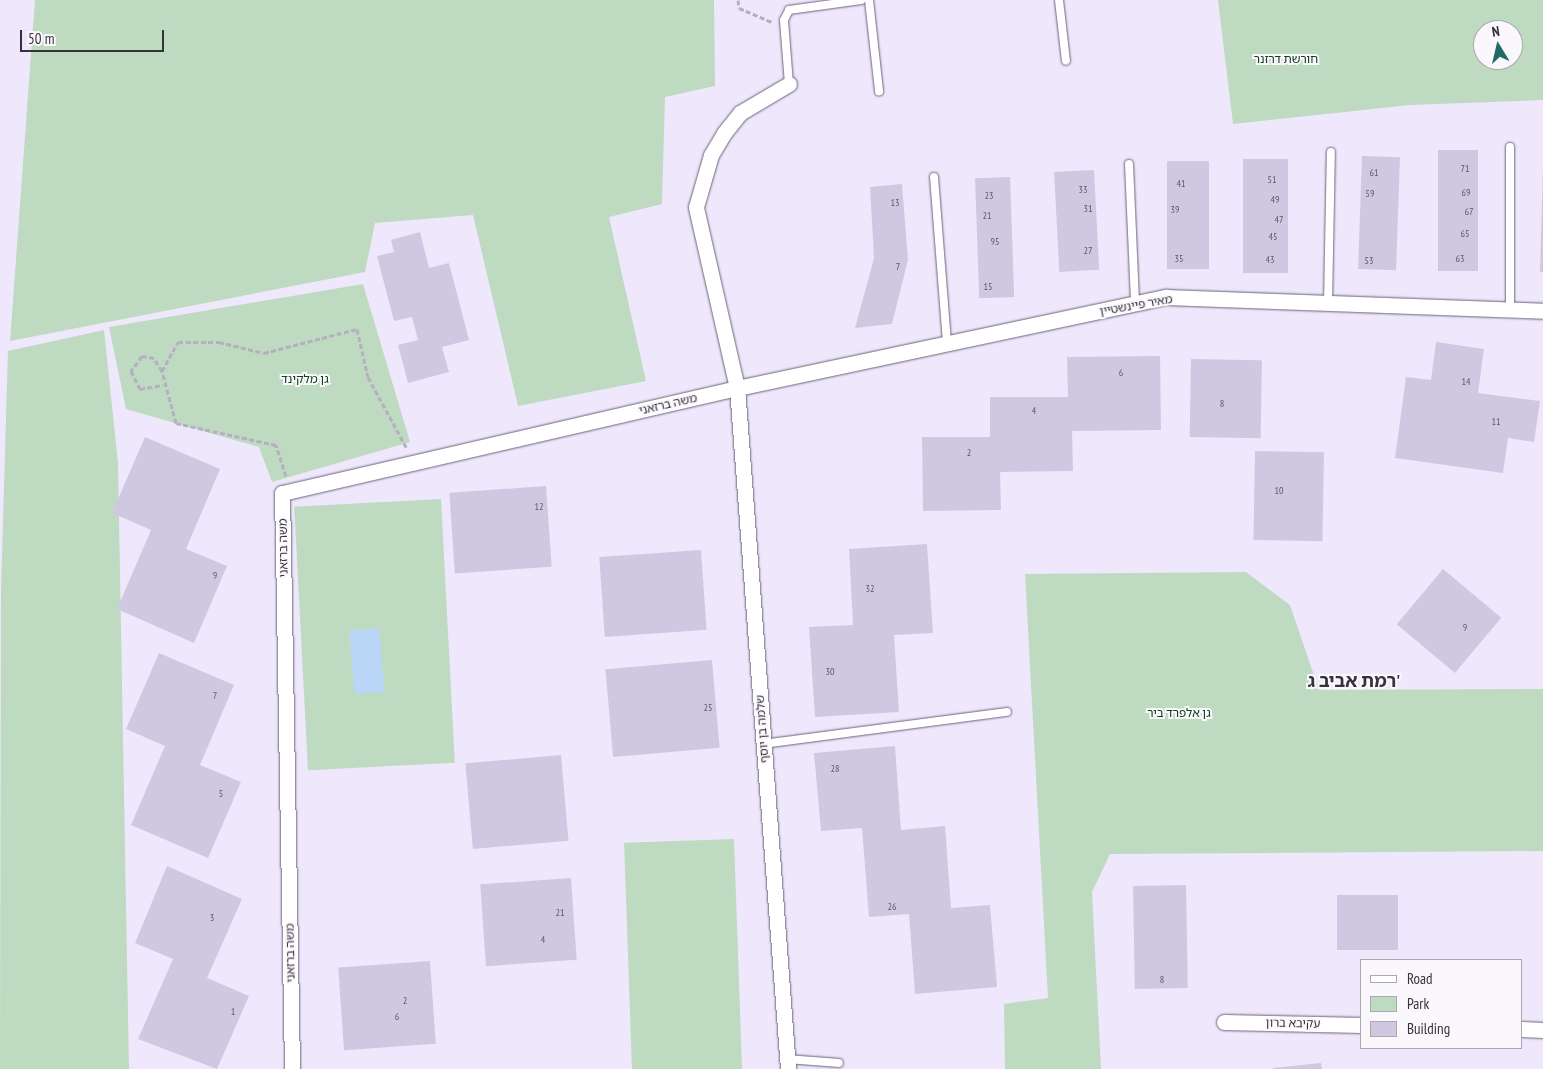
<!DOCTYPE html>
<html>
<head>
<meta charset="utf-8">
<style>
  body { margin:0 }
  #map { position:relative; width:1543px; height:1069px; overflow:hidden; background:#efe8fc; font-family:"PT Sans Narrow","Noto Sans Hebrew",sans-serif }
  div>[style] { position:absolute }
  .green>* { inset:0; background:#bedac1; transform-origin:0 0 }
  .water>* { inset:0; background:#bad6f7; transform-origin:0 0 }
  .building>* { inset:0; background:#d0c8e0; transform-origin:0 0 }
  .path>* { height:3px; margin-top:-1.5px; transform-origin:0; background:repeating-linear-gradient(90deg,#b5afbf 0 5px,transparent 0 7.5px) }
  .roads { filter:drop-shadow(0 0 1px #6a6378) drop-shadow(0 0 1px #6a6378) }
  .service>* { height:8px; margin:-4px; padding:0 4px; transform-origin:4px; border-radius:4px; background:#fff }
  .minor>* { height:15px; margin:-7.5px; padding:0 7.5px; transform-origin:7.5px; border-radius:7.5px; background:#fff }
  span { translate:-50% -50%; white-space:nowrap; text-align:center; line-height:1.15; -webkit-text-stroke:4px #faf8fd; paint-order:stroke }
  .number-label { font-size:10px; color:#5c5864 }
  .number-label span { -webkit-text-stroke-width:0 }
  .park-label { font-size:12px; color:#0c411a }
  .street-label { font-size:12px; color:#35323b }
  .district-label { font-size:18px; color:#35323b; font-weight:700 }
  .legend { position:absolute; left:1360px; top:959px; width:162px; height:90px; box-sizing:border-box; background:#faf8fd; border:1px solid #aba9af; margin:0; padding:6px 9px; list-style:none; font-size:15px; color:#35323b }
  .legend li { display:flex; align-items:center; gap:10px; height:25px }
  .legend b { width:25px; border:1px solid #aba9af }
  .north { position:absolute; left:1473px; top:20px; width:50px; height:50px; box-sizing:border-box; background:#faf8fd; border:1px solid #aba9af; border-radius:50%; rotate:351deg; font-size:14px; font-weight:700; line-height:20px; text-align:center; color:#35323b }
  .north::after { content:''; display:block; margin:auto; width:18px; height:22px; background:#1f6a65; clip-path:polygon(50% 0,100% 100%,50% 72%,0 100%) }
  .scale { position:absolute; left:20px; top:30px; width:144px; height:22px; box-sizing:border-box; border:2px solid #35323b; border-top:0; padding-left:6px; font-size:15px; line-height:18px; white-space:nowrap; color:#35323b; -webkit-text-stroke:4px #faf8fd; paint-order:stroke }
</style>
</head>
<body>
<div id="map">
  <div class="green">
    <div style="clip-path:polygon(35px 0,714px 0,715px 86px,665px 97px,662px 204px,609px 217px,646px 381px,518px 406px,473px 215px,375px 223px,365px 272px,10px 341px)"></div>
    <div style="clip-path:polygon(evenodd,1218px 0,1543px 0,1543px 100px,1410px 105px,1233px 124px,1218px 0,1483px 30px,1513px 30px,1513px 60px,1483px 60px,1483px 30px)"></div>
    <div style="clip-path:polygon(363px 284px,410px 442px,272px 482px,259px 447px,126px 409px,109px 327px)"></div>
    <div style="clip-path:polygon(104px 330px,118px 463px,129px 1069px,0 1069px,1px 590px,8px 351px)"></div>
    <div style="left:441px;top:499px;width:264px;height:147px;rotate:87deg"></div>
    <div style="clip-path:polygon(1246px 572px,1290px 605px,1319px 690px,1543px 689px,1543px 851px,1110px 854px,1092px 892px,1101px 1069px,1005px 1069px,1004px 1004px,1048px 998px,1025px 574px)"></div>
    <div style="left:734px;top:839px;width:230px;height:110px;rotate:88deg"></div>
  </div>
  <div class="water">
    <div style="left:379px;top:628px;width:64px;height:30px;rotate:85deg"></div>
  </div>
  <div class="building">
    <div style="left:1438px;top:150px;width:40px;height:121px"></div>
    <div style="left:1362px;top:156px;width:38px;height:113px;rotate:2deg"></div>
    <div style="left:1243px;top:159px;width:45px;height:114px"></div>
    <div style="left:1167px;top:161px;width:42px;height:108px"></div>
    <div style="clip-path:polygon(1543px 167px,1543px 272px,1540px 272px)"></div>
    <div style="left:1094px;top:170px;width:100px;height:40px;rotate:87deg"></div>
    <div style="left:1010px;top:177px;width:120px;height:35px;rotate:88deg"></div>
    <div style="clip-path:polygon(902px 184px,908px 260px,892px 324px,855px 328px,874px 258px,870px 187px)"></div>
    <div style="clip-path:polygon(420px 232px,429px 268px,449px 263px,469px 340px,442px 347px,449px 372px,408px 383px,398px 345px,418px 340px,412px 317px,394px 321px,377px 256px,394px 252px,391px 240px)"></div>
    <div style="clip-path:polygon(1436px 342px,1484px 349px,1478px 393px,1540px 401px,1534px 442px,1508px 438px,1503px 473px,1395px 458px,1406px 377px,1431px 380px)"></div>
    <div style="clip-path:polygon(1160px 356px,1161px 430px,1072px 431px,1073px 471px,1000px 472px,1001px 510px,923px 511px,922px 437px,990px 437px,990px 397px,1068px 397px,1067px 357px)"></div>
    <div style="left:1191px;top:359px;width:71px;height:78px;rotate:1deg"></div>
    <div style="clip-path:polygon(145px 437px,220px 469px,186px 549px,227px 566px,194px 643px,117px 609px,151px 530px,112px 513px)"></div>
    <div style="left:1255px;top:451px;width:69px;height:89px;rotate:1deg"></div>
    <div style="left:546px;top:486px;width:81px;height:97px;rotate:86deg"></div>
    <div style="clip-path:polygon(927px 544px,933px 633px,894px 635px,899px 712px,815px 717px,809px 627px,853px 625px,849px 549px)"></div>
    <div style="left:701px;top:550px;width:80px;height:102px;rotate:86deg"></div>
    <div style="left:1443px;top:569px;width:76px;height:72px;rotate:40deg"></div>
    <div style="clip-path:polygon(159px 653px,234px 685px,200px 765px,241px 782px,208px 858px,131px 825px,165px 746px,126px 729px)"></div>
    <div style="left:712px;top:660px;width:88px;height:107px;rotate:85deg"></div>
    <div style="clip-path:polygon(895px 746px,901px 830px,945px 826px,951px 908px,990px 905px,997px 987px,915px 994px,909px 914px,869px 917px,862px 828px,821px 831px,814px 753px)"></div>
    <div style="left:561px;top:755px;width:86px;height:96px;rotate:85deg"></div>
    <div style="clip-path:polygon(167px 866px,242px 899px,207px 978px,249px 996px,217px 1069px,138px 1039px,173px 959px,135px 943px)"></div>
    <div style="left:571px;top:878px;width:82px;height:91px;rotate:86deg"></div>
    <div style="left:1186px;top:885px;width:103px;height:53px;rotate:89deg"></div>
    <div style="left:1337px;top:895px;width:61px;height:55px"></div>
    <div style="left:430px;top:961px;width:83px;height:92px;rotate:86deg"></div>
    <div style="clip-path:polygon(1321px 1063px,1322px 1069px,1273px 1069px,1273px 1068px)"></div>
  </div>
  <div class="path">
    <div style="left:738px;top:0;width:8px;rotate:83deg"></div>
    <div style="left:739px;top:8px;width:36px;rotate:23deg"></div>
    <div style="left:162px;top:371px;width:15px;rotate:-122deg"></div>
    <div style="left:154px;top:358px;width:12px;rotate:-171deg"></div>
    <div style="left:142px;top:356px;width:19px;rotate:126deg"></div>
    <div style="left:131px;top:371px;width:20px;rotate:63deg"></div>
    <div style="left:140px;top:389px;width:23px;rotate:-10deg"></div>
    <div style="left:286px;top:476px;width:33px;rotate:-108deg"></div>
    <div style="left:276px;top:445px;width:102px;rotate:-167.6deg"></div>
    <div style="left:176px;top:423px;width:54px;rotate:-105.1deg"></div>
    <div style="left:162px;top:371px;width:33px;rotate:-61deg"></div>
    <div style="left:178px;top:342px;width:41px"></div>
    <div style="left:219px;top:342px;width:46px;rotate:13.7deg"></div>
    <div style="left:264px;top:353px;width:96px;rotate:-14.5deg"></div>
    <div style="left:357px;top:329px;width:49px;rotate:77.1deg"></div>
    <div style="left:368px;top:377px;width:80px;rotate:61.5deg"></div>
  </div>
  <div class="roads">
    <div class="service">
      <div style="left:869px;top:0;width:92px;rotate:83.7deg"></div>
      <div style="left:1059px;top:0;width:61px;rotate:83.5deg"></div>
      <div style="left:789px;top:84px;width:64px;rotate:-94.5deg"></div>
      <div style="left:784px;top:20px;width:11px;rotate:-63deg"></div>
      <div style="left:789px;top:10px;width:73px;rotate:-7.9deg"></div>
      <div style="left:1510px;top:147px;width:163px;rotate:90deg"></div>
      <div style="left:1129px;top:164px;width:139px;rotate:87.5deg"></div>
      <div style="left:934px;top:177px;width:168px;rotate:85.5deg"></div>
      <div style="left:1328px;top:303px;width:151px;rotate:-88.9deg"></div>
      <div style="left:763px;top:744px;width:246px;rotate:-7.5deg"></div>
      <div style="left:787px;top:1059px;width:52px;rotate:4.4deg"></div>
    </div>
    <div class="minor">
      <div style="left:1224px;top:1022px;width:138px;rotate:1.2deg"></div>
      <div style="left:1522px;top:1029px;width:21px;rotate:3deg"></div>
      <div style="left:292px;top:1069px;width:576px;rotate:-90.99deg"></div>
      <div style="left:282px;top:493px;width:467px;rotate:-13deg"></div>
      <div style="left:737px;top:388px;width:439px;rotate:-12deg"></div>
      <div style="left:1166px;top:297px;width:377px;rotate:2.1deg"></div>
      <div style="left:788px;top:1069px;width:683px;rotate:-94.28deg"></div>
      <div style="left:737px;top:388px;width:186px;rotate:-102.8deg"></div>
      <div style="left:696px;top:207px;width:54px;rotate:-73.9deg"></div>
      <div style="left:711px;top:155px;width:26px;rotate:-59deg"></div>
      <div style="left:724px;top:133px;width:26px;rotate:-51deg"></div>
      <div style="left:740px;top:113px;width:57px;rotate:-30.6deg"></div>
    </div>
  </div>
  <div class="number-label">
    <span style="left:1465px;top:169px">71</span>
    <span style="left:1374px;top:173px">61</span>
    <span style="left:1272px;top:180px">51</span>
    <span style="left:1181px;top:184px">41</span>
    <span style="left:1083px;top:190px">33</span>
    <span style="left:1466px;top:193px">69</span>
    <span style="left:1370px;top:194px">59</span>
    <span style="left:989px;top:196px">23</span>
    <span style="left:1275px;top:200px">49</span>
    <span style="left:895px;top:203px">13</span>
    <span style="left:1088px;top:209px">31</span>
    <span style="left:1175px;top:210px">39</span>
    <span style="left:1469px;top:212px">67</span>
    <span style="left:987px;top:216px">21</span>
    <span style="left:1279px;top:220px">47</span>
    <span style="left:1465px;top:234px">65</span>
    <span style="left:1273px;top:237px">45</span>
    <span style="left:995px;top:242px">95</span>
    <span style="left:1088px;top:251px">27</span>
    <span style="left:1179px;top:259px">35</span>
    <span style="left:1460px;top:259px">63</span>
    <span style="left:1270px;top:260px">43</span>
    <span style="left:1369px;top:261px">53</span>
    <span style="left:898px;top:267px">7</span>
    <span style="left:988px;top:287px">15</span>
    <span style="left:1121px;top:373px">6</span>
    <span style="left:1466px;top:382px">14</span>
    <span style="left:1222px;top:404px">8</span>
    <span style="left:1034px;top:411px">4</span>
    <span style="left:1496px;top:422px">11</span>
    <span style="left:969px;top:453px">2</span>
    <span style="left:1279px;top:491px">10</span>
    <span style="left:539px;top:507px">12</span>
    <span style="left:215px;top:576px">9</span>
    <span style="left:870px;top:589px">32</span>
    <span style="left:1465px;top:628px">9</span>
    <span style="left:830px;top:672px">30</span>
    <span style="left:215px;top:696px">7</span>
    <span style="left:708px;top:708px">25</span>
    <span style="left:835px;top:769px">28</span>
    <span style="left:221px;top:794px">5</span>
    <span style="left:892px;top:907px">26</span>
    <span style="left:560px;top:913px">21</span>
    <span style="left:212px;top:918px">3</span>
    <span style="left:543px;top:940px">4</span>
    <span style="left:1162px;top:980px">8</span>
    <span style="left:405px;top:1001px">2</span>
    <span style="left:233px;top:1012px">1</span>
    <span style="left:397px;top:1017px">6</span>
  </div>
  <div class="park-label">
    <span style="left:1286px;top:59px">חורשת דרזנר</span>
    <span style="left:305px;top:379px">גן מלקינד</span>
    <span style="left:1179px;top:713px">גן אלפרד ביר</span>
  </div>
  <div class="street-label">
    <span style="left:1136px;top:305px;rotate:-10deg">מאיר פיינשטיין</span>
    <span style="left:668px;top:404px;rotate:-13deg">משה ברזאני</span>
    <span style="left:283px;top:548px;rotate:-91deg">משה ברזאני</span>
    <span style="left:762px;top:729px;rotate:-94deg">שלמה בן יוסף</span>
    <span style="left:290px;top:953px;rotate:-91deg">משה ברזאני</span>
    <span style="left:1293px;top:1023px;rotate:1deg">עקיבא ברון</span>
  </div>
  <div class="district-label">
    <span style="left:1354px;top:681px">רמת אביב ג'</span>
  </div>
  <ul class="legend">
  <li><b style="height:6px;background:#fff"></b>Road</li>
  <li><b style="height:14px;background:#bedac1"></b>Park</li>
  <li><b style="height:14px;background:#d0c8e0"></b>Building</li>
  </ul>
  <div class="north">N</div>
  <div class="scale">50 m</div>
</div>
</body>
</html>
